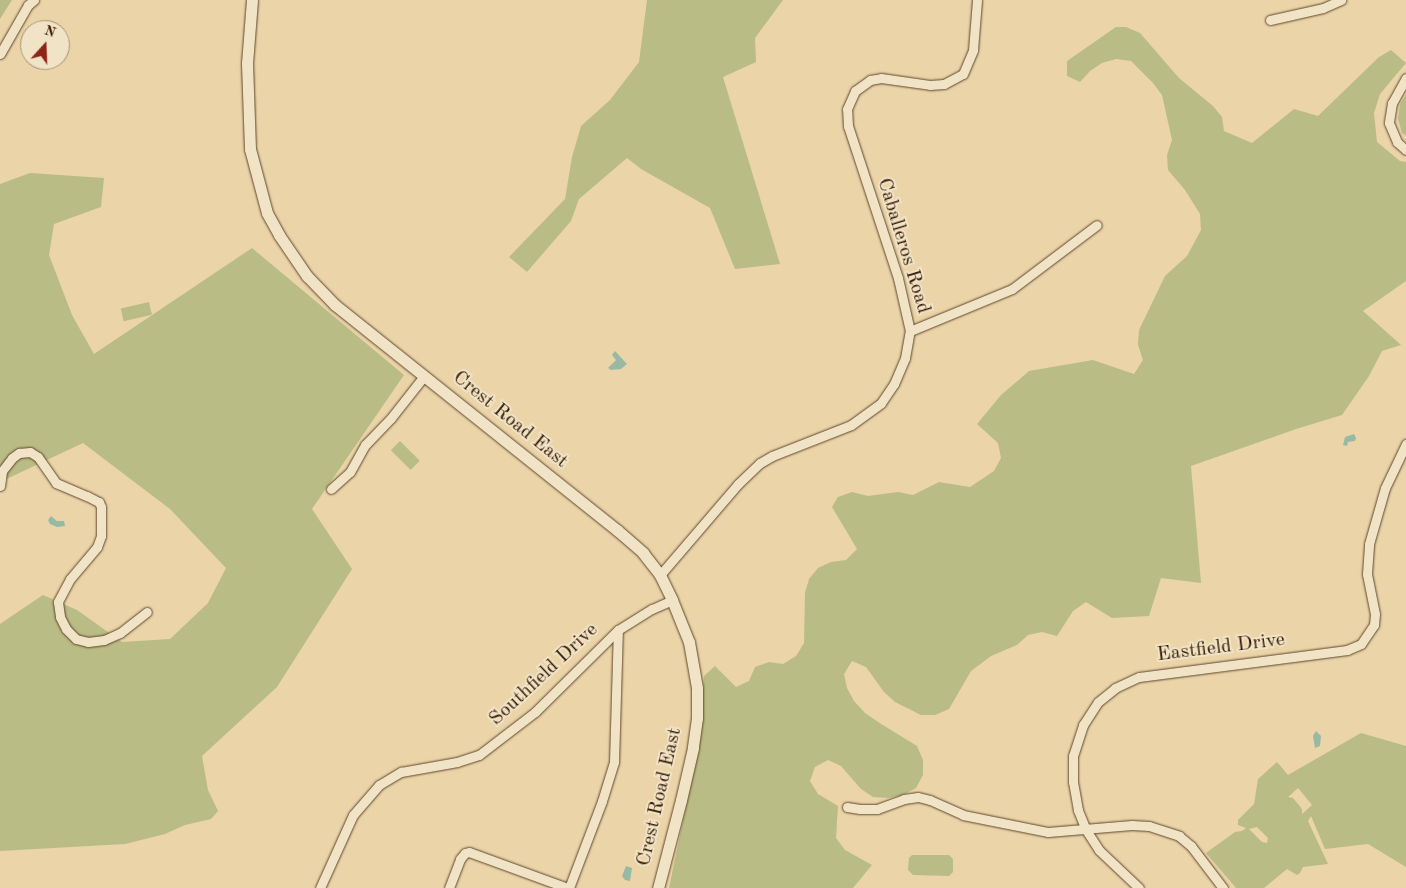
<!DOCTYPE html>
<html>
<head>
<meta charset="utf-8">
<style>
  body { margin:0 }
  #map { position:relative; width:1406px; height:888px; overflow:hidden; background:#ead4a8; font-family:"Old Standard TT",serif }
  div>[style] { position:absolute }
  .green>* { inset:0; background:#babc85; transform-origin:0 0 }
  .water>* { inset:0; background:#98b9a4 }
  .roads { filter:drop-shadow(0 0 1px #60462b) drop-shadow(0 0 1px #60462b) }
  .street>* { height:9px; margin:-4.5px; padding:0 4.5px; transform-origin:4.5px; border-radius:4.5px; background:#f1e3c6 }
  .secondary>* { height:11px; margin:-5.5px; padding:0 5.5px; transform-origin:5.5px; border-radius:5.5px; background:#f1e3c6 }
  span { translate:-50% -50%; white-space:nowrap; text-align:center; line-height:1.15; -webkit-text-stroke:4px #f1e3c6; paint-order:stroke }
  .street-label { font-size:20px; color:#321601 }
  .north { position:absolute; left:20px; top:20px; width:50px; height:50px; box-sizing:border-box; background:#f1e3c6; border:1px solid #a59177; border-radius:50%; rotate:20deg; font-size:14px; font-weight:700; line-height:20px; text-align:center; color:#321601 }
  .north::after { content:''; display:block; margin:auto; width:18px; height:22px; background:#8f2418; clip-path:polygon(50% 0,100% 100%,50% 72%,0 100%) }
</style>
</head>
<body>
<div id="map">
  <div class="green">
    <div style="clip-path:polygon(0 0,12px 0,0 19px)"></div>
    <div style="clip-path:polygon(647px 0,783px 0,755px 38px,756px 62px,723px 77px,780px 264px,735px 269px,710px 208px,641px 169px,627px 158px,579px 199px,571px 221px,527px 272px,509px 257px,565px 199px,572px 157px,581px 126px,610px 100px,639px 62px)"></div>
    <div style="clip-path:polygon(1116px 27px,1126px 27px,1140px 33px,1179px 78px,1213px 106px,1222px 117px,1224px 131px,1252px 143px,1294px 109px,1318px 116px,1379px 57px,1391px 50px,1406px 63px,1380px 94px,1374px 113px,1377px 142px,1400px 161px,1406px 162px,1406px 281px,1363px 311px,1401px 345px,1382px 351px,1369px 376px,1342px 415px,1296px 429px,1191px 466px,1201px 583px,1161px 578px,1149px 616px,1112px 618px,1086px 602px,1073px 611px,1057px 636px,1042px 632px,1028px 635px,1017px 645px,991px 656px,971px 671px,949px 709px,935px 715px,921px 715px,895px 702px,884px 692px,866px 667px,852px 661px,844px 674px,847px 688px,854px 701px,865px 713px,878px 722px,917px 746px,923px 760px,923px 775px,916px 788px,903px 795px,888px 798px,873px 797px,861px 789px,841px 766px,828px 760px,815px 767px,810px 781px,818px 794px,838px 806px,836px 838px,845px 850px,872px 865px,853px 888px,669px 888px,698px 748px,704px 676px,715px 666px,736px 687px,749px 681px,755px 667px,769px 662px,783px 664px,796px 656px,804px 643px,805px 593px,809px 579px,818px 568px,831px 562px,846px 560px,857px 549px,832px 507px,838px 497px,852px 492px,868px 496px,898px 492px,913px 495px,939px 482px,970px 487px,994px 471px,1001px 458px,998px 443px,977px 424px,1001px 395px,1029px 371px,1093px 360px,1134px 374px,1143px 360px,1138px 345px,1139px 330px,1165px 276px,1187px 256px,1201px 230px,1200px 214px,1185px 190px,1168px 170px,1167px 155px,1172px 140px,1162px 95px,1153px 83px,1131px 61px,1116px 59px,1102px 63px,1090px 71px,1080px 82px,1067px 76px,1067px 61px)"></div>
    <div style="clip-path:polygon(1406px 95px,1406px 136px,1402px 133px,1398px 119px,1400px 104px)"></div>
    <div style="clip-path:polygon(30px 173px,104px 178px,101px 207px,54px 224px,49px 255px,72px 315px,94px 354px,252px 248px,404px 375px,312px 509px,352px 569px,277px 687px,202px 756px,208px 790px,218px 811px,211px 819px,185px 825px,165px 834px,125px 844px,0 851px,0 624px,43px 595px,77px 610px,122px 642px,170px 639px,208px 603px,226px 568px,170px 509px,83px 443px,0 482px,0 184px)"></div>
    <div style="left:149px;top:302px;width:13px;height:29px;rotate:77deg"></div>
    <div style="left:400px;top:441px;width:28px;height:13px;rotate:45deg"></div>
    <div style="clip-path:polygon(evenodd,1361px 733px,1406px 746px,1406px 867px,1368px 844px,1325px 849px,1311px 816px,1308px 821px,1328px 864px,1303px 867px,1300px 873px,1297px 875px,1287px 869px,1264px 888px,1236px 888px,1206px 853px,1235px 832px,1242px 831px,1246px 828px,1238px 825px,1238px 820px,1254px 804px,1258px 779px,1277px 762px,1288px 775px,1361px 733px,1298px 788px,1312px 805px,1302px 814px,1302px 809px,1293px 798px,1288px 797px,1298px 788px,1361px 733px,1257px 827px,1268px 838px,1267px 843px,1262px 842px,1249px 829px,1257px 827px)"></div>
    <div style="clip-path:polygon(912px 855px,949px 855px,953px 859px,953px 872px,949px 876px,913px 875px,908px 870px,909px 858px)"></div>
  </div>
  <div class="water">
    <div style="clip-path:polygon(615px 351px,627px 364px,621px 369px,611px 370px,608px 368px,616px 360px,612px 355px)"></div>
    <div style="clip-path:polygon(1354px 434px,1356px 438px,1355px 441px,1348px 442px,1347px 446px,1343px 445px,1345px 437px)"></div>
    <div style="clip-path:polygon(51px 516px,57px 521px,64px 521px,65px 526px,57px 527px,50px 524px,48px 520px)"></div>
    <div style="clip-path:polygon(1316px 731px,1321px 736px,1320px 746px,1315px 748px,1313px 736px)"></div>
    <div style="clip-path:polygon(626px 866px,632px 868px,630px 881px,625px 880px,622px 876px)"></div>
  </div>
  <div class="roads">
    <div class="street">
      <div style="left:1270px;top:20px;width:54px;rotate:-12.8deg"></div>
      <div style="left:1323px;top:8px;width:20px;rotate:-24deg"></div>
      <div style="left:0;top:54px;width:56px;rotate:-60.3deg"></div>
      <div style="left:28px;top:5px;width:8px;rotate:-40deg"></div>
      <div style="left:1406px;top:78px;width:29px;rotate:119deg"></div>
      <div style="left:1392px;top:103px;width:20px;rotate:99deg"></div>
      <div style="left:1389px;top:123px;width:21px;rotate:67deg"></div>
      <div style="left:1397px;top:142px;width:12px;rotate:42deg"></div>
      <div style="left:910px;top:331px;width:110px;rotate:-22.4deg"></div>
      <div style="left:1012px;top:289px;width:106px;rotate:-37deg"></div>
      <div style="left:0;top:486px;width:15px;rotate:-82deg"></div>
      <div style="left:2px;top:471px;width:16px;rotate:-52deg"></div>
      <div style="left:12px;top:458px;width:9px;rotate:-36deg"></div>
      <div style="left:19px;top:453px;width:11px;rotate:-5deg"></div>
      <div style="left:30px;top:452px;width:9px;rotate:32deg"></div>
      <div style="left:38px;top:457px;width:32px;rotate:55deg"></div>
      <div style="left:56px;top:483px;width:34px;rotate:23deg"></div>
      <div style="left:87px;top:496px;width:13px;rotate:27deg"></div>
      <div style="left:99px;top:502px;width:5px;rotate:68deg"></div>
      <div style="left:101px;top:507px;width:29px;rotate:90deg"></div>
      <div style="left:101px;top:536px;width:12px;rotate:110deg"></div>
      <div style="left:97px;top:547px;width:42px;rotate:130.2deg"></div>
      <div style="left:70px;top:579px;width:26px;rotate:118deg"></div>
      <div style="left:58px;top:602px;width:15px;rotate:82deg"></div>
      <div style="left:60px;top:617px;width:13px;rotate:63deg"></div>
      <div style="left:66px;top:629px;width:14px;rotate:45deg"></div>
      <div style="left:76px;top:639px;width:12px;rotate:14deg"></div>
      <div style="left:88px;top:642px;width:16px;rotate:-7deg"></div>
      <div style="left:104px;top:640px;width:17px;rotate:-24deg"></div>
      <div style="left:120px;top:633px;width:34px;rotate:-38deg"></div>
      <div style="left:331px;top:489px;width:25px;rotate:-42deg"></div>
      <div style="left:350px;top:472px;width:31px;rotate:-61deg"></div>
      <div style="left:365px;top:445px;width:37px;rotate:-46deg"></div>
      <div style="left:391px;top:418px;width:53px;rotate:-51.8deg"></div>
      <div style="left:660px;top:575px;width:120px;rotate:-49.4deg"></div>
      <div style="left:738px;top:484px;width:30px;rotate:-44deg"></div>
      <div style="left:760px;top:463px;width:14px;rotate:-30deg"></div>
      <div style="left:772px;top:456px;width:85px;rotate:-21.4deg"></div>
      <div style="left:851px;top:425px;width:37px;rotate:-36deg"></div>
      <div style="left:881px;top:403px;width:23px;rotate:-56deg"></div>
      <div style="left:894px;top:384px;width:28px;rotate:-67deg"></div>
      <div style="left:905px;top:358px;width:27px;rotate:-80deg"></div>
      <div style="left:910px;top:331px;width:54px;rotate:-102.8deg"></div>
      <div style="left:898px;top:278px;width:160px;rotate:-108.2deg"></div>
      <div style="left:848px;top:126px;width:17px;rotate:-93deg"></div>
      <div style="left:847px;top:109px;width:20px;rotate:-66deg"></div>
      <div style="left:855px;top:91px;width:19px;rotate:-36deg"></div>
      <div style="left:870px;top:80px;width:11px;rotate:-10deg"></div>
      <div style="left:881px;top:78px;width:49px;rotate:8.1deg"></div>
      <div style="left:930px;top:85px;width:14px;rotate:-4deg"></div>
      <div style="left:944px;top:84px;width:21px;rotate:-28deg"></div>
      <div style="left:963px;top:74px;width:26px;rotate:-67deg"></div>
      <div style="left:973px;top:50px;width:50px;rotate:-85.4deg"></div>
      <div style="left:847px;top:807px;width:13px;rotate:9deg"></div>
      <div style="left:860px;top:809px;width:17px"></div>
      <div style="left:877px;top:809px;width:29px;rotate:-20deg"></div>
      <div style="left:904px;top:799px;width:14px;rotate:-8deg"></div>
      <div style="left:918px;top:797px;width:12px;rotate:14deg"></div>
      <div style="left:930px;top:800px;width:36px;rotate:24deg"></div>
      <div style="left:963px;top:815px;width:87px;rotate:11.3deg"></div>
      <div style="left:1048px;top:832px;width:84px;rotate:-4.8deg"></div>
      <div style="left:1132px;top:825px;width:17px;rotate:3deg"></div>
      <div style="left:1149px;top:826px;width:32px;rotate:18deg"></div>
      <div style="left:1179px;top:836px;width:16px;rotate:40deg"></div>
      <div style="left:1191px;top:846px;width:53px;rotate:52.7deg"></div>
      <div style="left:320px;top:888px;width:80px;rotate:-65.7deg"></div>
      <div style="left:353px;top:815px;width:40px;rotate:-49deg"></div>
      <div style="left:379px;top:785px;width:26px;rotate:-31deg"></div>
      <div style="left:401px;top:772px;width:57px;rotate:-10.1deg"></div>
      <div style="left:457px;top:762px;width:23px;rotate:-18deg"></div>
      <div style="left:479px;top:755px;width:71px;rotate:-37.5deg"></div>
      <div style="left:535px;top:712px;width:117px;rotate:-44.7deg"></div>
      <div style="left:618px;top:630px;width:40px;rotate:-32deg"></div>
      <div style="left:652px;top:609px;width:22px;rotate:-24deg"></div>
      <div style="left:449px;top:888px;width:31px;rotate:-69deg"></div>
      <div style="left:460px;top:859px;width:8px;rotate:-50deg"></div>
      <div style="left:465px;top:853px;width:4px;rotate:-14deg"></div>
      <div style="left:469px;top:852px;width:105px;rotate:20deg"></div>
      <div style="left:569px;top:888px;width:93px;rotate:-69.2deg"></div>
      <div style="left:602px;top:801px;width:41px;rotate:-72.9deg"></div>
      <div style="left:614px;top:762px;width:132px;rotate:-88.3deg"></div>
      <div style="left:1139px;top:888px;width:55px;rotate:-136.5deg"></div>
      <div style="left:1099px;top:850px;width:24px;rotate:-123deg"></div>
      <div style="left:1086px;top:830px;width:22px;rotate:-112deg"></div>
      <div style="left:1078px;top:810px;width:28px;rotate:-100deg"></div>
      <div style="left:1073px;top:782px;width:26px;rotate:-90deg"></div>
      <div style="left:1073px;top:756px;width:33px;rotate:-72deg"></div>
      <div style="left:1083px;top:725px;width:27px;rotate:-57deg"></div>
      <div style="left:1098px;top:702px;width:22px;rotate:-39deg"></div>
      <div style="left:1115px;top:688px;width:26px;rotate:-25deg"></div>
      <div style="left:1139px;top:677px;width:210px;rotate:-7.4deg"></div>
      <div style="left:1347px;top:650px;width:15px;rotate:-23deg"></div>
      <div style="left:1361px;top:644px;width:23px;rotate:-56deg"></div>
      <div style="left:1374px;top:625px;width:11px;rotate:-85deg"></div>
      <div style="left:1375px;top:614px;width:41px;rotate:-101.3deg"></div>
      <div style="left:1367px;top:574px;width:30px;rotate:-86deg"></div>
      <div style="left:1369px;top:544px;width:58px;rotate:-74.1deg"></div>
      <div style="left:1385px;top:488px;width:49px;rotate:-64.5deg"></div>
    </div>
    <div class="secondary">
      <div style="left:252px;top:0;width:63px;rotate:94.5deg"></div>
      <div style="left:247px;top:63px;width:86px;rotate:88deg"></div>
      <div style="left:250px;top:149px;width:66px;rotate:75.1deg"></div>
      <div style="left:267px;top:213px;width:25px;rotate:61deg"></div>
      <div style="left:279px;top:235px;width:50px;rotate:55.7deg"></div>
      <div style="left:307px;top:276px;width:40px;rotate:46deg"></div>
      <div style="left:335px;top:305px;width:361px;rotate:38.6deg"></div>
      <div style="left:617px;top:530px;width:35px;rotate:41deg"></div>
      <div style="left:643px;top:553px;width:28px;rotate:52deg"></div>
      <div style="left:660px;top:575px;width:28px;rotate:64deg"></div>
      <div style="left:672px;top:600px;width:45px;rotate:68deg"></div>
      <div style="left:689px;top:642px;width:47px;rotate:80.1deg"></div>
      <div style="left:697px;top:688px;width:30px;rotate:90deg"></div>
      <div style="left:697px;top:718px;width:30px;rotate:98deg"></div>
      <div style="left:693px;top:748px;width:53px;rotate:103deg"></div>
      <div style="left:681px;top:800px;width:91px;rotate:104.6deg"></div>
    </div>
  </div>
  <div class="street-label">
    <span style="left:903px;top:246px;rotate:73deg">Caballeros Road</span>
    <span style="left:510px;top:420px;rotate:39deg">Crest Road East</span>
    <span style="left:1221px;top:648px;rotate:-7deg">Eastfield Drive</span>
    <span style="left:544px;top:675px;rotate:-43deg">Southfield Drive</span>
    <span style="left:660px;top:797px;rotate:-77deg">Crest Road East</span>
  </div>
  <div class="north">N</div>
</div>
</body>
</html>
